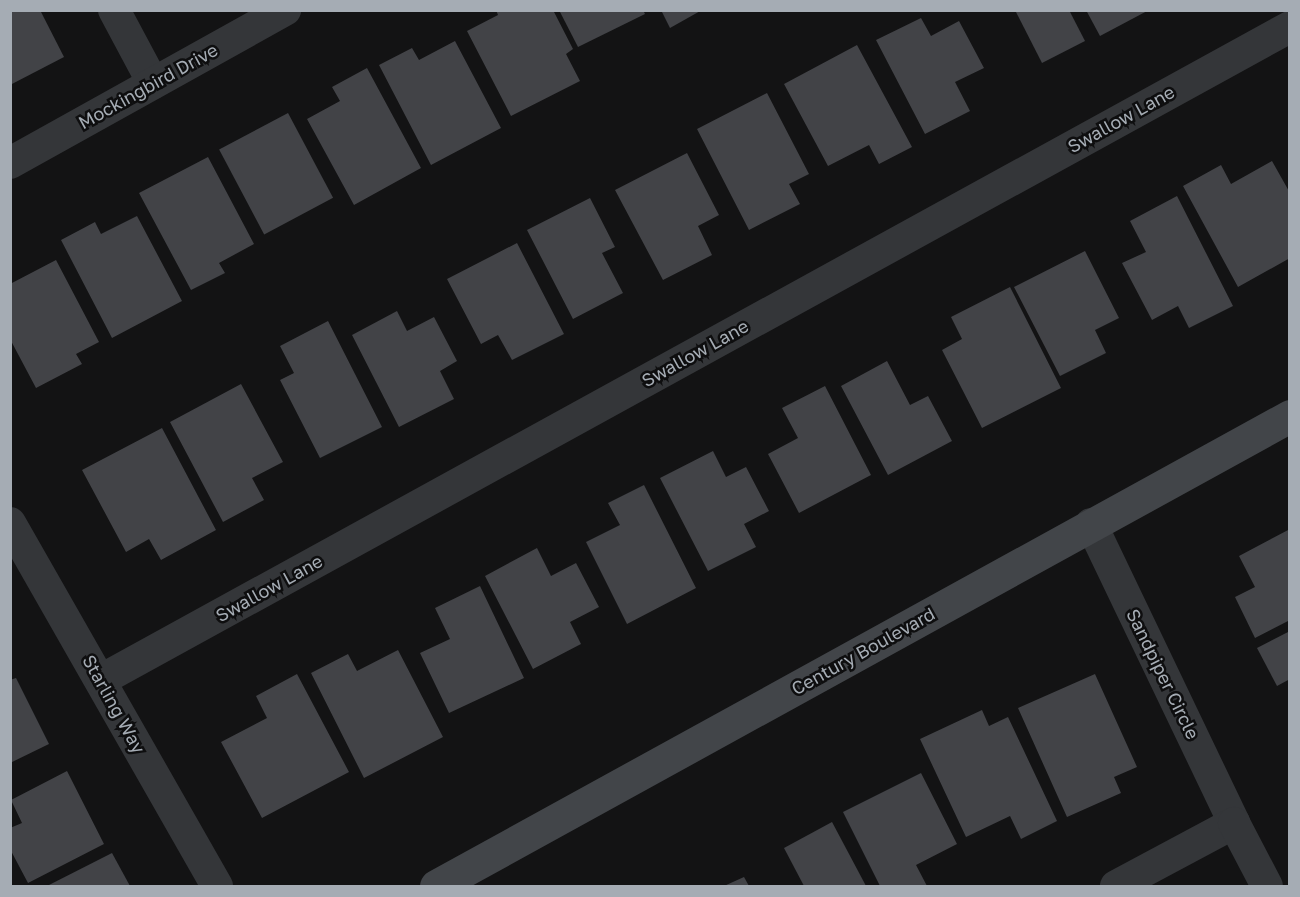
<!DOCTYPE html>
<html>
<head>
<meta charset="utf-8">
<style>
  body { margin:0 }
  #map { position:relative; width:1300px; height:897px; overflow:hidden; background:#131314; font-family:"Golos Text",sans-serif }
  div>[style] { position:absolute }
  .building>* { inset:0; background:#424347; transform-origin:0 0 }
  .street>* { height:32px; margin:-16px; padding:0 16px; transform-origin:16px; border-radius:16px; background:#343639 }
  .secondary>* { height:33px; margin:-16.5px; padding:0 16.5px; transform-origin:16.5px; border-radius:16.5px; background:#424549 }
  span { translate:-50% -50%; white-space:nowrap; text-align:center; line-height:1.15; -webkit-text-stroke:5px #0e0e0f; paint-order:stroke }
  .street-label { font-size:18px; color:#a5acb4 }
  .frame { position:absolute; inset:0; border:12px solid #a5acb4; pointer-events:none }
</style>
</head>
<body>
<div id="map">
  <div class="building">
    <div style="clip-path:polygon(10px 10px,40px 10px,64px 57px,10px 85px)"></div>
    <div style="clip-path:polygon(496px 10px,553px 10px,573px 49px,566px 54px,580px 81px,511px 116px,467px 31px,498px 15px)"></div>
    <div style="clip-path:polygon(559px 10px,643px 10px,645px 14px,578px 47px)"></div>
    <div style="clip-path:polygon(661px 10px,702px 10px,670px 28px)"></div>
    <div style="clip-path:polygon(1015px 10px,1069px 10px,1085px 41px,1042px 63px)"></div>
    <div style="clip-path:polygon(1086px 10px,1149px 10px,1100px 36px)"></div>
    <div style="clip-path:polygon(921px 18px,931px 36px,959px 21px,984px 68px,955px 82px,970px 111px,925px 134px,876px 40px)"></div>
    <div style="clip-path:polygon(455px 41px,501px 128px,431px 165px,379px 65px,412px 48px,419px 60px)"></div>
    <div style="clip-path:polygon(857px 45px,912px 147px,879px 164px,869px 145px,828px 166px,784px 84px)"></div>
    <div style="clip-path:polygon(367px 68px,421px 168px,354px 205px,307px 119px,340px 101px,332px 87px)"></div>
    <div style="clip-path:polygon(767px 93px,809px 174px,789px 184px,800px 204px,749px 230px,697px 129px)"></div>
    <div style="left:288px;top:113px;width:96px;height:78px;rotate:62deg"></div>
    <div style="clip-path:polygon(687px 153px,719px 215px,698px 226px,712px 255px,663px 280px,615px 190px)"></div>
    <div style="clip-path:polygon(208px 157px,254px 244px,219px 263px,225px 273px,191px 290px,139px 193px)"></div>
    <div style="clip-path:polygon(1272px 161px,1290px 193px,1290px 258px,1238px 287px,1183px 186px,1221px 165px,1231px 184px)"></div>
    <div style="clip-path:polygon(1177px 196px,1233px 306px,1189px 328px,1178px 306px,1152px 320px,1122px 263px,1146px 252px,1130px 221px)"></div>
    <div style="clip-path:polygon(590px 198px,615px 247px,602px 253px,623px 293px,573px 319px,527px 230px)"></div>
    <div style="clip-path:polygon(137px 216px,182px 301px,112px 338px,61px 240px,95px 222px,101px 234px)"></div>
    <div style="clip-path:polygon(517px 243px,564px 334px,512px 360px,498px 335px,481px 344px,447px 279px)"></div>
    <div style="clip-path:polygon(1085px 251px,1119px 318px,1095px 330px,1106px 353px,1060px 376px,1014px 287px)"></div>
    <div style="clip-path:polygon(56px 260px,99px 342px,76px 354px,82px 364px,36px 388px,10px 339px,10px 284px)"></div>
    <div style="clip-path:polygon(1010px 287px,1061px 388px,982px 428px,942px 350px,962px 339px,951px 317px)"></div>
    <div style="clip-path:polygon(397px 311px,407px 331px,434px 317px,457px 361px,440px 371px,454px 399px,399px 427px,352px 335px)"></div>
    <div style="clip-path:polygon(328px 321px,382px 427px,320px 458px,280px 380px,294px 373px,280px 346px)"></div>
    <div style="clip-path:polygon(887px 361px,910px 405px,928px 396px,952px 441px,888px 475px,841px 386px)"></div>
    <div style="clip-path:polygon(241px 384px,283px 462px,252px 478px,264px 500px,223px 522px,170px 422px)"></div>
    <div style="clip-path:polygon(825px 386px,871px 475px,799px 513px,768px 454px,798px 438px,782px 408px)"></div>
    <div style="clip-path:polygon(162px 428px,216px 530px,161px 560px,149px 539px,126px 552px,82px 470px)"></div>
    <div style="clip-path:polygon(713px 451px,726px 477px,746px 467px,769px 511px,744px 524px,756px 547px,708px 571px,660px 478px)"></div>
    <div style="clip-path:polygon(644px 485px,696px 588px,627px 624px,586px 542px,620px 525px,608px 503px)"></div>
    <div style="clip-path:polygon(1290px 529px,1290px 620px,1255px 638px,1235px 597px,1255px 587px,1239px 556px)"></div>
    <div style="clip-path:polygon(537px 548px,551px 576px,576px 563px,599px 607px,570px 622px,581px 644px,533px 669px,485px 576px)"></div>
    <div style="clip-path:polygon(480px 586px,524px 678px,449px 713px,420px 653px,450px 639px,435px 608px)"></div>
    <div style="clip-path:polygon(1290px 631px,1290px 679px,1277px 686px,1257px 648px)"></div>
    <div style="clip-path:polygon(398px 650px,443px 737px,364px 778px,311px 673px,348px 654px,357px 671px)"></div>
    <div style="clip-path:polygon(297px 674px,349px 772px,262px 818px,221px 742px,267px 718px,256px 696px)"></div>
    <div style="clip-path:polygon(1095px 674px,1137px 767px,1114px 777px,1121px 793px,1067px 817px,1018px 708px)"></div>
    <div style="clip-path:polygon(16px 678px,49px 744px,10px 763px,10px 680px)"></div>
    <div style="clip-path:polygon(982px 710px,989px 726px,1008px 717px,1057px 821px,1021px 839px,1010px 816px,966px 837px,920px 739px)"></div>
    <div style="clip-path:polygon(67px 771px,104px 844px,28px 883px,10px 849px,10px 828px,22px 823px,11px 800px)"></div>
    <div style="clip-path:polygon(921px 773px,957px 844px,916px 865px,927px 886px,880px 886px,843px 812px)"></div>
    <div style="clip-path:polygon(832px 822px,866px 886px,804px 886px,784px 848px)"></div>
    <div style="clip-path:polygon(112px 853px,130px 886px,47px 886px)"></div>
    <div style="clip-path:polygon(744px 877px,749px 886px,724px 886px)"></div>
  </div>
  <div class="street">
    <div style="left:114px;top:10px;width:83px;rotate:61.9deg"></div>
    <div style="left:10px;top:163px;width:315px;rotate:-29.1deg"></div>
    <div style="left:10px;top:523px;width:418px;rotate:60.3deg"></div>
    <div style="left:1091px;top:524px;width:331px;rotate:64.4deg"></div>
    <div style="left:101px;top:680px;width:1357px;rotate:-28.78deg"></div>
    <div style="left:1116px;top:886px;width:134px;rotate:-28.1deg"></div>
    <div style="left:1234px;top:823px;width:71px;rotate:62.4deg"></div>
  </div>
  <div class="secondary">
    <div style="left:436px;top:886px;width:975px;rotate:-28.83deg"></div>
  </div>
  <div class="street-label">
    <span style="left:148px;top:86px;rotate:-29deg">Mockingbird Drive</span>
    <span style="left:1121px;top:119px;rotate:-29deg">Swallow Lane</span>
    <span style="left:695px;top:353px;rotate:-29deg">Swallow Lane</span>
    <span style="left:269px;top:588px;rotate:-29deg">Swallow Lane</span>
    <span style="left:863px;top:651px;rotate:-29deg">Century Boulevard</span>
    <span style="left:1163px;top:674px;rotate:64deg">Sandpiper Circle</span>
    <span style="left:114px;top:704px;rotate:61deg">Starling Way</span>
  </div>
  <div class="frame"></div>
</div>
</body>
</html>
